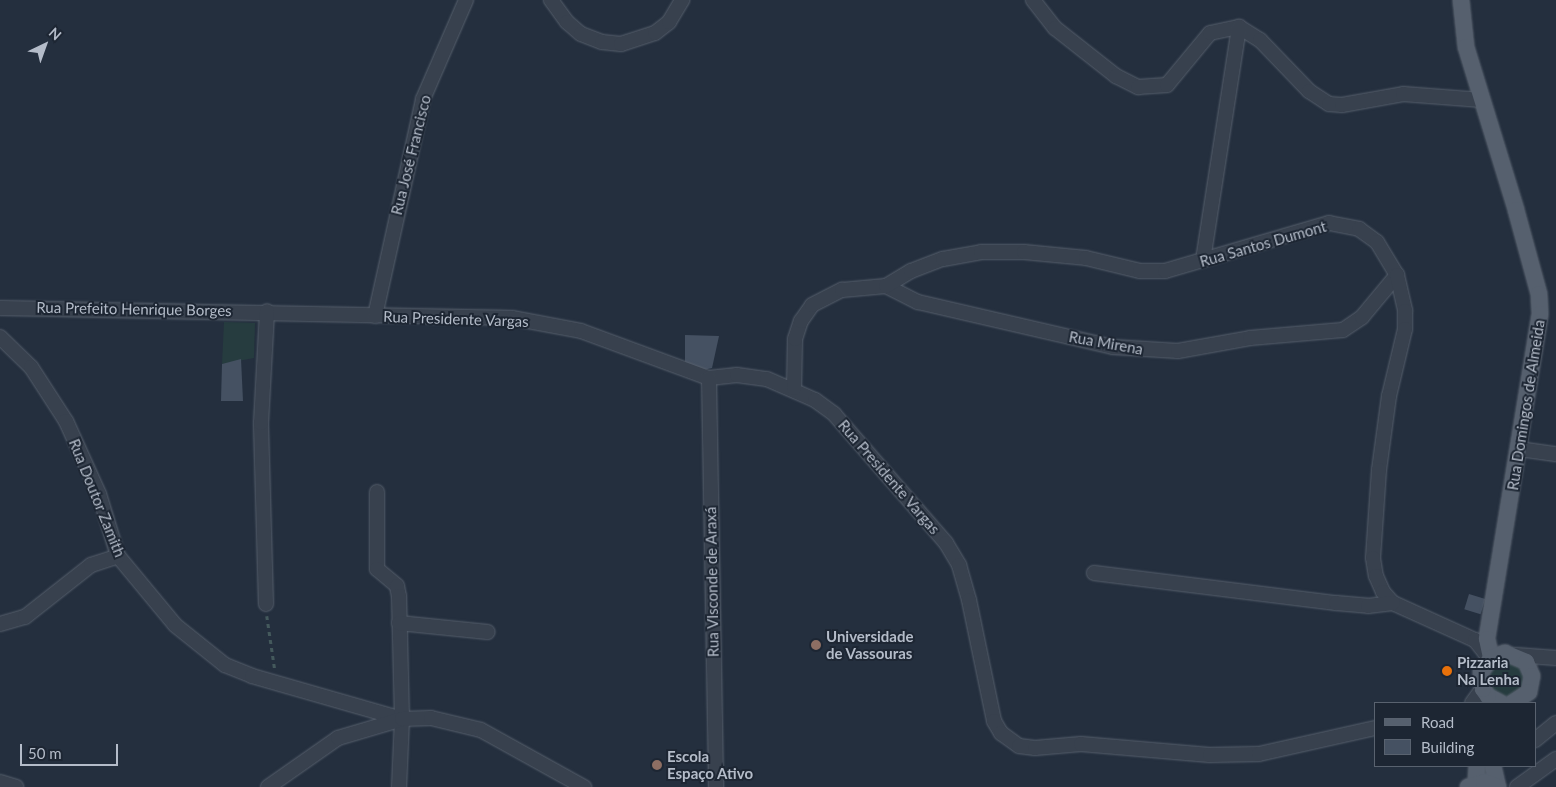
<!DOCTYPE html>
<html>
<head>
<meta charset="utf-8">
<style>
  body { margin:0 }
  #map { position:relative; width:1556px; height:787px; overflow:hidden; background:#242f3e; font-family:Lato,sans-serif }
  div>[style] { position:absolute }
  .green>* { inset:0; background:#263c3f }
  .building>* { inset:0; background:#455162; transform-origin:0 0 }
  .path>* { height:2.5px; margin-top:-1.25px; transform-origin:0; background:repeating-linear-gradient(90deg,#44595c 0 4px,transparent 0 8px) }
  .roads { filter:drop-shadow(0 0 1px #565f6c) drop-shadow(0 0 1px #565f6c) }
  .minor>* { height:14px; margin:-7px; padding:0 7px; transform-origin:7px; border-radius:7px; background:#38414e }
  .major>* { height:16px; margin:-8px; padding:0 8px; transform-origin:8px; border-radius:8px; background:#56606e }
  .dots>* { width:14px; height:14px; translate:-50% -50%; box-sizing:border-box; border:2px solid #1d2633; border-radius:50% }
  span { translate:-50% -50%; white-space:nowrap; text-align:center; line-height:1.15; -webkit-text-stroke:4px #1d2633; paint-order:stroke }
  .street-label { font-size:15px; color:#b4bcc9 }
  .poi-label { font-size:15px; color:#b4bcc9; font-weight:700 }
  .left { translate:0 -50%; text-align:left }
  .legend { position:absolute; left:1374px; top:702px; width:162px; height:65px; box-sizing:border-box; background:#1d2633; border:1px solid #59626f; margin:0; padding:6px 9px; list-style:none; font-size:15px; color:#b4bcc9 }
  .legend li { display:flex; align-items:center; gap:10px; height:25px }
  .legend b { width:25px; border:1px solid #59626f }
  .north { position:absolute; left:20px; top:20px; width:50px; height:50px; -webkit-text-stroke:4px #1d2633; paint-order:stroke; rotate:42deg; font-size:14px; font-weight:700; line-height:20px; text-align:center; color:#b4bcc9 }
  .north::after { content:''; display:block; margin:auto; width:18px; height:22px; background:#b4bcc9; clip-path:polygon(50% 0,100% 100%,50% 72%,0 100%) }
  .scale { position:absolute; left:20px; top:744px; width:98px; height:22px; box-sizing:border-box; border:2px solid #b4bcc9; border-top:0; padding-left:6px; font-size:15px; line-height:18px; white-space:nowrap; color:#b4bcc9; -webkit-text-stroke:4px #1d2633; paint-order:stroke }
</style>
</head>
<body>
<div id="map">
  <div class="green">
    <div style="clip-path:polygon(224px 322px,255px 323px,254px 358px,222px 364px)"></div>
    <div style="clip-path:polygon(1519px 660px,1528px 685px,1507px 700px,1489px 689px,1488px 668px,1493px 663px)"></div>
  </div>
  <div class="building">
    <div style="clip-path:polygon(685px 335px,719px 336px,712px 368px,698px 371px,685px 363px)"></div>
    <div style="clip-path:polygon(241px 359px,243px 401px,221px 401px,222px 364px)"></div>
    <div style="left:1469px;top:594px;width:17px;height:16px;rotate:17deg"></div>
  </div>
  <div class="path">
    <div style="left:267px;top:616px;width:55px;rotate:81.6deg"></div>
  </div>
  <div class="roads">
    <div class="minor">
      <div style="left:551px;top:0;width:27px;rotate:54deg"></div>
      <div style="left:567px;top:22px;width:18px;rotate:41deg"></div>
      <div style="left:581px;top:34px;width:22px;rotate:21deg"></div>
      <div style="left:602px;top:42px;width:19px;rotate:6deg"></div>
      <div style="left:621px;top:44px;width:36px;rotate:-18deg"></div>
      <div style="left:655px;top:33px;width:18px;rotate:-38deg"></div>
      <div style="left:669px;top:22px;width:26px;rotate:-59deg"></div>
      <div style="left:1033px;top:0;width:36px;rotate:52deg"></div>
      <div style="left:1055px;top:28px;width:78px;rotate:38.2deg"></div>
      <div style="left:1116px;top:76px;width:25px;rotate:27deg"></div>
      <div style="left:1138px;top:87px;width:29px;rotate:-4deg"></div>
      <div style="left:1167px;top:85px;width:67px;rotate:-50.4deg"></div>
      <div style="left:1210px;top:33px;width:30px;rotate:-12deg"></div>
      <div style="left:1239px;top:27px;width:25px;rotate:32deg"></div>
      <div style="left:1260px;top:40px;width:71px;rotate:46.1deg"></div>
      <div style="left:1309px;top:91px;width:24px;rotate:33deg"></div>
      <div style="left:1329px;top:104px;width:13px;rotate:4deg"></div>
      <div style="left:1342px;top:105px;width:62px;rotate:-10.2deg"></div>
      <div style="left:1403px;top:94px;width:79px;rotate:4.3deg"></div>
      <div style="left:1203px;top:260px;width:236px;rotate:-81.2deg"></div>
      <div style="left:886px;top:286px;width:36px;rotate:27deg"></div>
      <div style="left:918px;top:302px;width:200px;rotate:13deg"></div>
      <div style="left:1113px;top:347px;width:65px;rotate:3.5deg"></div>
      <div style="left:1178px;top:351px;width:73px;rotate:-10.2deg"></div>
      <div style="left:1250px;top:338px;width:93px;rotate:-4.9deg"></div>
      <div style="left:1343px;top:330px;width:23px;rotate:-34deg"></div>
      <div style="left:1362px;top:317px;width:55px;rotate:-50.2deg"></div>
      <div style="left:0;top:308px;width:512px;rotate:1.12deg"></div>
      <div style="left:512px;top:318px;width:70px;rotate:10.7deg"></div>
      <div style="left:581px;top:331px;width:136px;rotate:20.2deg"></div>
      <div style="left:709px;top:378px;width:28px;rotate:-6deg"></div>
      <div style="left:737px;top:375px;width:30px;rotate:8deg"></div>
      <div style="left:767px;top:379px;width:52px;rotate:23.6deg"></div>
      <div style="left:815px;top:400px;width:24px;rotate:36deg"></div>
      <div style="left:834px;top:414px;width:171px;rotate:49deg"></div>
      <div style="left:946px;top:543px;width:26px;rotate:59deg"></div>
      <div style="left:959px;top:565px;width:36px;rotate:74deg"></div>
      <div style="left:969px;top:600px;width:124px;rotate:78.3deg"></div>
      <div style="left:994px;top:721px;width:14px;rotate:60deg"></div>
      <div style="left:1001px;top:733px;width:22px;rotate:36deg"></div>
      <div style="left:1019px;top:746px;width:16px;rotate:7deg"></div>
      <div style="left:1035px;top:748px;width:46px;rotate:-5deg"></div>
      <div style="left:1081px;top:744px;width:129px;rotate:4.9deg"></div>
      <div style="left:1210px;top:755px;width:49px;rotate:-1.2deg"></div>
      <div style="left:1259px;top:754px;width:119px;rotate:-12.6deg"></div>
      <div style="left:375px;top:316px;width:222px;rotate:-77.5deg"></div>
      <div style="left:423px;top:99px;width:108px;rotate:-66.5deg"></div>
      <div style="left:0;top:337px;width:43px;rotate:44.1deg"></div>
      <div style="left:31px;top:367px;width:64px;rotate:57.1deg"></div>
      <div style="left:66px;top:421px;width:80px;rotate:65.7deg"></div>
      <div style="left:99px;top:494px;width:65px;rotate:73deg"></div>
      <div style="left:118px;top:556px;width:89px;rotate:50.4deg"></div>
      <div style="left:175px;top:625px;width:64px;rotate:38.7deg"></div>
      <div style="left:225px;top:665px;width:29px;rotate:22deg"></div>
      <div style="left:252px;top:676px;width:156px;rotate:16deg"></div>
      <div style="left:709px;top:378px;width:409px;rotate:89deg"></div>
      <div style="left:794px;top:388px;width:49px;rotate:-88.8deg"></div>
      <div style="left:795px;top:339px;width:19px;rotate:-72deg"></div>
      <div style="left:801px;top:321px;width:19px;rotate:-55deg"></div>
      <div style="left:812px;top:305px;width:34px;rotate:-27deg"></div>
      <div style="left:842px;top:290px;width:44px;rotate:-5.2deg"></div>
      <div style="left:886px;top:286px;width:29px;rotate:-31deg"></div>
      <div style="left:911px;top:271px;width:34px;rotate:-21deg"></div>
      <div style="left:943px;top:259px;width:39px;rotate:-10deg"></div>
      <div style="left:981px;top:252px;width:43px"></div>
      <div style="left:1024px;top:252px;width:62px;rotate:5.5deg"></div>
      <div style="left:1086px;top:258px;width:56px;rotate:13.5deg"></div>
      <div style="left:1140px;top:271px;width:25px"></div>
      <div style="left:1165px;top:271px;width:171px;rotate:-16.3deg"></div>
      <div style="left:1329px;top:223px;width:31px;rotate:11deg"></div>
      <div style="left:1359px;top:229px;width:22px;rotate:36deg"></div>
      <div style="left:1377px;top:242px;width:39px;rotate:59deg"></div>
      <div style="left:1397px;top:275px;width:37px;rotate:77deg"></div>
      <div style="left:1405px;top:311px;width:18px;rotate:90deg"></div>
      <div style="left:1405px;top:329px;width:69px;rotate:103.4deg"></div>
      <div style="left:1389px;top:396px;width:75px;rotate:97.7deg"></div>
      <div style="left:1379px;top:470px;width:88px;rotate:93.9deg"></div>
      <div style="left:1373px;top:558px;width:18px;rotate:81deg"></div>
      <div style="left:1376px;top:576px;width:17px;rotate:66deg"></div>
      <div style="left:1383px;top:592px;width:15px;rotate:48deg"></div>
      <div style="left:1393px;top:603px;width:90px;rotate:24.3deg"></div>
      <div style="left:1475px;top:640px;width:24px;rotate:52deg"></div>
      <div style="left:1519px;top:449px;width:37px;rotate:8deg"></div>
      <div style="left:377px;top:492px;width:77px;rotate:90deg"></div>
      <div style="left:377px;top:569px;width:26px;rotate:40deg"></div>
      <div style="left:397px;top:586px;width:10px;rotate:79deg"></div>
      <div style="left:399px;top:596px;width:123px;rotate:88.6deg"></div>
      <div style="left:402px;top:719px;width:68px;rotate:92.5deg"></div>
      <div style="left:1094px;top:573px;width:244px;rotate:7.1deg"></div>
      <div style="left:1336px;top:603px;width:32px;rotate:5deg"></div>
      <div style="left:1368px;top:606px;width:25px;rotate:-7deg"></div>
      <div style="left:266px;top:604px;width:181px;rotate:-91.6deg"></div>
      <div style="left:261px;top:423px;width:112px;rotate:-86.9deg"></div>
      <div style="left:399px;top:623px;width:89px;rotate:5.8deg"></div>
      <div style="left:0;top:624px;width:26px;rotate:-16deg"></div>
      <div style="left:25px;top:617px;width:84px;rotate:-38.2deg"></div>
      <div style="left:91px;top:565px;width:28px;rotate:-18deg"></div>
      <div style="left:1516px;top:655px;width:40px;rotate:4.3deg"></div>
      <div style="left:1472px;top:703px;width:19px;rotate:-54deg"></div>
      <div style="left:1535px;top:740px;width:27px;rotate:-39deg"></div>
      <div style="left:0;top:782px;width:17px;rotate:17deg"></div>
      <div style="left:268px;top:787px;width:85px;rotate:-35deg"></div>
      <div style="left:338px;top:738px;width:67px;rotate:-16.5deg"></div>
      <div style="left:402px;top:719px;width:29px;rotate:-2deg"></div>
      <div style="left:431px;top:718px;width:51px;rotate:13.5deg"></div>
      <div style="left:481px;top:730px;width:118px;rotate:29deg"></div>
      <div style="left:1517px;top:787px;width:48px;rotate:-35.7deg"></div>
    </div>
    <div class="major">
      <div style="left:1461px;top:0;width:47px;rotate:83.9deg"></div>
      <div style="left:1466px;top:47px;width:170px;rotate:72.9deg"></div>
      <div style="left:1516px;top:210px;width:87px;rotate:74.7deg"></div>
      <div style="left:1539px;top:294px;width:20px;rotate:87deg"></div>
      <div style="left:1540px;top:314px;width:329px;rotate:99.3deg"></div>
      <div style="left:1487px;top:639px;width:19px;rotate:78deg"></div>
      <div style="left:1501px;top:703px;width:15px;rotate:-152deg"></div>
      <div style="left:1488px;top:696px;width:9px;rotate:-126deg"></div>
      <div style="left:1483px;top:689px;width:17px;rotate:-97deg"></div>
      <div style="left:1481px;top:672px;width:17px;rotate:-54deg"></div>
      <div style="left:1491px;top:658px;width:15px;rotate:-20deg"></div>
      <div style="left:1505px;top:653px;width:23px;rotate:23deg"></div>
      <div style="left:1526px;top:662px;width:15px;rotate:67deg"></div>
      <div style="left:1532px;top:676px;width:16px;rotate:101deg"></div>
      <div style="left:1529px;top:692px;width:20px;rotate:147deg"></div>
      <div style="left:1493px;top:766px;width:22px;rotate:77deg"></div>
      <div style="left:1476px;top:783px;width:17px;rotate:-87deg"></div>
      <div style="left:1468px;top:787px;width:17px;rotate:-17deg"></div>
      <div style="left:1484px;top:782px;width:15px;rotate:20deg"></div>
    </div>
  </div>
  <div class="dots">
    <div style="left:816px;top:645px;background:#8d6e63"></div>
    <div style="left:1447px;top:671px;background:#e8710a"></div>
    <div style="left:657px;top:765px;background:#8d6e63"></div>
  </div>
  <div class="street-label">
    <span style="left:411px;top:155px;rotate:-76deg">Rua José Francisco</span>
    <span style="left:1263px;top:244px;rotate:-16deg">Rua Santos Dumont</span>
    <span style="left:134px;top:309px;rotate:1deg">Rua Prefeito Henrique Borges</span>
    <span style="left:456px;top:319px;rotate:2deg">Rua Presidente Vargas</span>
    <span style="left:1106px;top:343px;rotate:10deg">Rua Mirena</span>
    <span style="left:1526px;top:405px;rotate:-81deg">Rua Domingos de Almeida</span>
    <span style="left:889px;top:477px;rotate:49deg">Rua Presidente Vargas</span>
    <span style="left:97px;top:498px;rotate:68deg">Rua Doutor Zamith</span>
    <span style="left:712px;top:582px;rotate:-91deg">Rua VIsconde de Araxá</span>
  </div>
  <div class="poi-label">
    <span class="left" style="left:826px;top:645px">Universidade<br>de Vassouras</span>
    <span class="left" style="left:1457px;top:671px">Pizzaria<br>Na Lenha</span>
    <span class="left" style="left:667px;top:765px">Escola<br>Espaço Ativo</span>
  </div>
  <ul class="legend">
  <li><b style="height:6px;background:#56606e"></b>Road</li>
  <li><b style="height:14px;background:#455162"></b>Building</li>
  </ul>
  <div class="north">N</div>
  <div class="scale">50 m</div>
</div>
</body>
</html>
